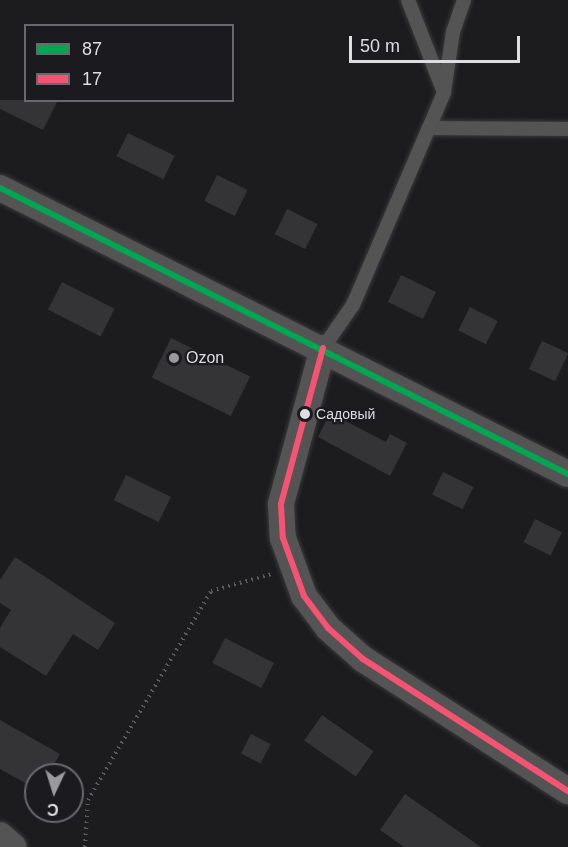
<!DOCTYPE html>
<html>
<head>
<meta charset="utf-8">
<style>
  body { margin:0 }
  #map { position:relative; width:568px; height:847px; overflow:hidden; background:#1c1c1e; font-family:Arial,sans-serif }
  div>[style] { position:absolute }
  .building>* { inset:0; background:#343436; transform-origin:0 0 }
  .path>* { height:4px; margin-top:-2px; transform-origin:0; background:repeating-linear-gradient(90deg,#5c5c5e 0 1.5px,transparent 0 6px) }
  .roads { filter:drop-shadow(0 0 2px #39393b) drop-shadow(0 0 2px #39393b) }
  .lane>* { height:14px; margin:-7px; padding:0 7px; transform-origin:7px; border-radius:7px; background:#545455 }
  .street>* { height:26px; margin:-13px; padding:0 13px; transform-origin:13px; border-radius:13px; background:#545455 }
  .bus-1>* { height:6px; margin:-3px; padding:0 3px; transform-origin:3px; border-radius:3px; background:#00a651 }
  .bus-2>* { height:6px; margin:-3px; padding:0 3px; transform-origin:3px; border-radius:3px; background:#f65372 }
  .dots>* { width:16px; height:16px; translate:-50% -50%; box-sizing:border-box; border:3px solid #1b1b1f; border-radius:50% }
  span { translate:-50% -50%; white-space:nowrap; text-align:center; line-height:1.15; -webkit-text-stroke:4.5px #1b1b1f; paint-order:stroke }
  .bus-label { font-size:14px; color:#dedee1 }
  .left { translate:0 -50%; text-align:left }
  .poi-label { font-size:16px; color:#dedee1 }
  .legend { position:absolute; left:24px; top:24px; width:210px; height:78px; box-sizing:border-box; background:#1b1b1f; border:2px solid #69696d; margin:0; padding:8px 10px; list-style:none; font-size:18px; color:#dedee1 }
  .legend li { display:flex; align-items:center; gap:12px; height:30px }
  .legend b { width:30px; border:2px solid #69696d }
  .north { position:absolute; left:24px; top:763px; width:60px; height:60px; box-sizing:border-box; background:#1b1b1f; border:2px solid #69696d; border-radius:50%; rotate:184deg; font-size:16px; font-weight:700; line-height:24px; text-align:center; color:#dedee1 }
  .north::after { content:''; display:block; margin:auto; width:21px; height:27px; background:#9a9a9d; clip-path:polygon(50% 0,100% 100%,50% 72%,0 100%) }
  .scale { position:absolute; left:349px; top:36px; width:171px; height:27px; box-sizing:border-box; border:3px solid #dedee1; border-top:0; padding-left:8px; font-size:18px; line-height:21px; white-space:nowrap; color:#dedee1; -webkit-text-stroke:4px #1b1b1f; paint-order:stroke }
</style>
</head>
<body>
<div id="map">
  <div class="building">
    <div style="clip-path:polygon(0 100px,58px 100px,43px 130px,0 109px)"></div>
    <div style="left:128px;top:133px;width:52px;height:26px;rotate:26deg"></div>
    <div style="left:217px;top:175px;width:34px;height:29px;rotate:26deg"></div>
    <div style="left:287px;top:209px;width:34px;height:28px;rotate:26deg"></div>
    <div style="left:401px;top:275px;width:39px;height:30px;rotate:26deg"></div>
    <div style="left:62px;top:282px;width:59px;height:31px;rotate:27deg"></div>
    <div style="left:470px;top:307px;width:31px;height:26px;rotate:27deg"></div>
    <div style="left:171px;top:338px;width:88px;height:44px;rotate:26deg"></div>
    <div style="left:542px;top:341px;width:29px;height:31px;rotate:25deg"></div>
    <div style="clip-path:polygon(330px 413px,386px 442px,390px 434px,407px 443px,390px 476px,318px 437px)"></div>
    <div style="left:443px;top:472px;width:34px;height:25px;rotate:26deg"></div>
    <div style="left:126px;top:475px;width:50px;height:28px;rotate:26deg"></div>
    <div style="left:535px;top:519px;width:30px;height:26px;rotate:26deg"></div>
    <div style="clip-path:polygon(15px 557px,115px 623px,98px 650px,73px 634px,46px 676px,0 647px,0 628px,11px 610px,0 603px,0 580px)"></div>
    <div style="left:225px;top:638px;width:55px;height:28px;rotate:27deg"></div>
    <div style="left:322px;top:715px;width:63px;height:31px;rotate:35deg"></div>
    <div style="clip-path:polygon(0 720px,60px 754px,48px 775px,36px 775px,36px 789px,0 769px)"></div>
    <div style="left:251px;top:734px;width:22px;height:22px;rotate:27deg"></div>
    <div style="clip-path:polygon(405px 794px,481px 847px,404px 847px,380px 830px)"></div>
  </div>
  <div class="path">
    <div style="left:85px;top:847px;width:47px;rotate:-86.3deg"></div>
    <div style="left:88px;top:800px;width:243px;rotate:-59.5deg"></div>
    <div style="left:211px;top:591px;width:63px;rotate:-15.6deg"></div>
  </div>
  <div class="roads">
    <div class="lane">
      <div style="left:408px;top:0;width:97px;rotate:68.7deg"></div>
      <div style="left:429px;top:128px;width:139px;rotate:0.4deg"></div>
      <div style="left:323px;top:348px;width:52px;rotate:-55.1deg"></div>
      <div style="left:353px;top:305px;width:193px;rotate:-66.8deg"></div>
      <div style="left:429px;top:128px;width:39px;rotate:-67deg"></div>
      <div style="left:444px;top:92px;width:61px;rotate:-81.5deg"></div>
      <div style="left:453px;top:32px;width:34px;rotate:-71deg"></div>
    </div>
    <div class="street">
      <div style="left:0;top:188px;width:636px;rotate:26.73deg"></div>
      <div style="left:323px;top:348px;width:162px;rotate:105.1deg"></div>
      <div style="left:281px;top:504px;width:34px;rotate:87deg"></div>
      <div style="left:283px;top:538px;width:62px;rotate:70.1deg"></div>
      <div style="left:304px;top:596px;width:40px;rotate:53deg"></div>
      <div style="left:328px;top:628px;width:47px;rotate:41.5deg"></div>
      <div style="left:363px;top:659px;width:244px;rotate:32.8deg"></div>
      <div style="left:0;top:835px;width:18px;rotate:41deg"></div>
    </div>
  </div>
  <div class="bus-1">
    <div style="left:0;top:188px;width:636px;rotate:26.73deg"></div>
  </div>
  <div class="bus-2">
    <div style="left:323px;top:348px;width:162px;rotate:105.1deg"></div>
    <div style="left:281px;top:504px;width:34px;rotate:87deg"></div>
    <div style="left:283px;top:538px;width:62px;rotate:70.1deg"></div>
    <div style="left:304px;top:596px;width:40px;rotate:53deg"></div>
    <div style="left:328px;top:628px;width:47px;rotate:41.5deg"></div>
    <div style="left:363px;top:659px;width:244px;rotate:32.8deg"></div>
  </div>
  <div class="dots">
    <div style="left:174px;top:358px;background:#9a9a9d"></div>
    <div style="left:305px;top:414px;background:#dedee1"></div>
  </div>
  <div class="bus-label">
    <span class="left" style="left:316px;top:414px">Садовый</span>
  </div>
  <div class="poi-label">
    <span class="left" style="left:186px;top:358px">Ozon</span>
  </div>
  <ul class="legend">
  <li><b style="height:8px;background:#00a651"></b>87</li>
  <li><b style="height:8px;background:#f65372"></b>17</li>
  </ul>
  <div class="north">С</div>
  <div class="scale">50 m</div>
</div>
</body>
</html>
